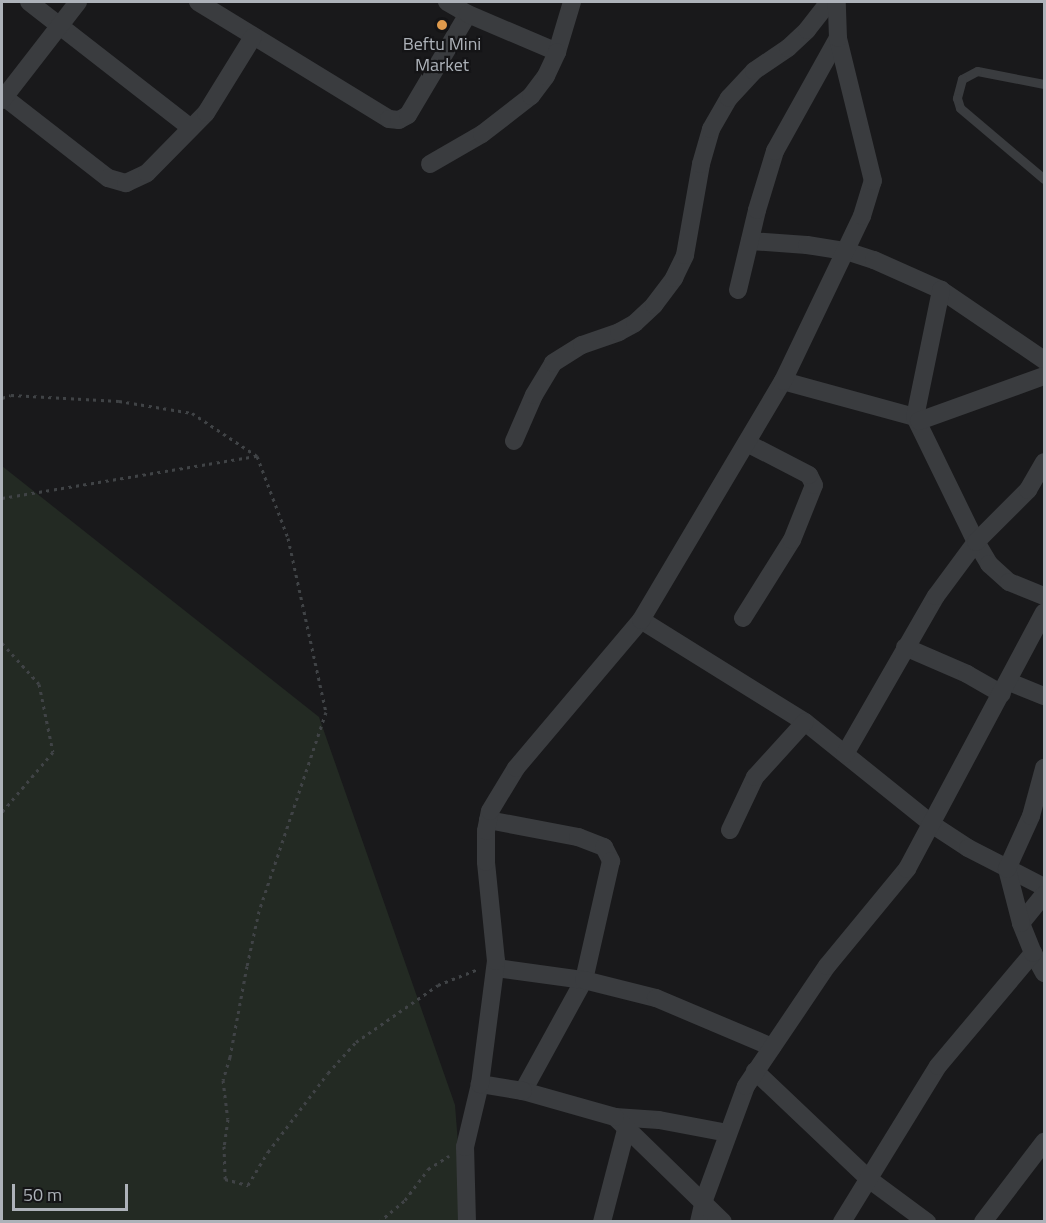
<!DOCTYPE html>
<html>
<head>
<meta charset="utf-8">
<style>
  body { margin:0 }
  #map { position:relative; width:1046px; height:1223px; overflow:hidden; background:#19191b; font-family:"Titillium Web",sans-serif }
  div>[style] { position:absolute }
  .green>* { inset:0; background:#232a23 }
  .path>* { height:3px; margin-top:-1.5px; transform-origin:0; background:repeating-linear-gradient(90deg,#404346 0 3px,transparent 0 7.5px) }
  .lane>* { height:9px; margin:-4.5px; padding:0 4.5px; transform-origin:4.5px; border-radius:4.5px; background:#3a3c3f }
  .street>* { height:18px; margin:-9px; padding:0 9px; transform-origin:9px; border-radius:9px; background:#3a3c3f }
  .dots>* { width:16px; height:16px; translate:-50% -50%; box-sizing:border-box; border:3px solid #141416; border-radius:50% }
  span { translate:-50% -50%; white-space:nowrap; text-align:center; line-height:1.15; -webkit-text-stroke:4.5px #141416; paint-order:stroke }
  .poi-label { font-size:18px; color:#adb2b9 }
  .frame { position:absolute; inset:0; border:3px solid #adb2b9; pointer-events:none }
  .scale { position:absolute; left:12px; top:1184px; width:116px; height:27px; box-sizing:border-box; border:3px solid #adb2b9; border-top:0; padding-left:8px; font-size:18px; line-height:21px; white-space:nowrap; color:#adb2b9; -webkit-text-stroke:4px #141416; paint-order:stroke }
</style>
</head>
<body>
<div id="map">
  <div class="green">
    <div style="clip-path:polygon(2px 466px,319px 717px,455px 1105px,464px 1221px,2px 1221px)"></div>
  </div>
  <div class="path">
    <div style="left:2px;top:398px;width:9px;rotate:-18deg"></div>
    <div style="left:11px;top:395px;width:108px;rotate:3.2deg"></div>
    <div style="left:119px;top:401px;width:74px;rotate:9.3deg"></div>
    <div style="left:192px;top:413px;width:78px;rotate:33.5deg"></div>
    <div style="left:257px;top:456px;width:88px;rotate:69.3deg"></div>
    <div style="left:288px;top:538px;width:178px;rotate:77.7deg"></div>
    <div style="left:326px;top:712px;width:210px;rotate:108.6deg"></div>
    <div style="left:259px;top:911px;width:56px;rotate:102.3deg"></div>
    <div style="left:247px;top:966px;width:93px;rotate:100.6deg"></div>
    <div style="left:230px;top:1057px;width:24px;rotate:107deg"></div>
    <div style="left:223px;top:1080px;width:39px;rotate:83deg"></div>
    <div style="left:228px;top:1119px;width:27px;rotate:98deg"></div>
    <div style="left:224px;top:1146px;width:33px;rotate:88deg"></div>
    <div style="left:225px;top:1179px;width:24px;rotate:15deg"></div>
    <div style="left:248px;top:1185px;width:39px;rotate:-59deg"></div>
    <div style="left:268px;top:1152px;width:99px;rotate:-52.8deg"></div>
    <div style="left:328px;top:1073px;width:42px;rotate:-47.9deg"></div>
    <div style="left:356px;top:1042px;width:100px;rotate:-34.8deg"></div>
    <div style="left:438px;top:985px;width:43px;rotate:-21.8deg"></div>
    <div style="left:2px;top:498px;width:258px;rotate:-9.4deg"></div>
    <div style="left:2px;top:643px;width:55px;rotate:47.9deg"></div>
    <div style="left:39px;top:684px;width:69px;rotate:78.4deg"></div>
    <div style="left:53px;top:752px;width:79px;rotate:130.4deg"></div>
    <div style="left:379px;top:1222px;width:34px;rotate:-40deg"></div>
    <div style="left:405px;top:1200px;width:39px;rotate:-53deg"></div>
    <div style="left:428px;top:1169px;width:25px;rotate:-32deg"></div>
  </div>
  <div class="lane">
    <div style="left:1044px;top:84px;width:68px;rotate:-169deg"></div>
    <div style="left:977px;top:71px;width:17px;rotate:152deg"></div>
    <div style="left:962px;top:79px;width:20px;rotate:105deg"></div>
    <div style="left:957px;top:98px;width:10px;rotate:73deg"></div>
    <div style="left:960px;top:108px;width:110px;rotate:40.2deg"></div>
  </div>
  <div class="street">
    <div style="left:29px;top:2px;width:205px;rotate:37.9deg"></div>
    <div style="left:198px;top:2px;width:224px;rotate:31.5deg"></div>
    <div style="left:389px;top:119px;width:10px;rotate:6deg"></div>
    <div style="left:399px;top:120px;width:10px;rotate:-29deg"></div>
    <div style="left:408px;top:115px;width:117px;rotate:-59.3deg"></div>
    <div style="left:447px;top:2px;width:24px;rotate:30deg"></div>
    <div style="left:468px;top:14px;width:97px;rotate:23.1deg"></div>
    <div style="left:557px;top:52px;width:52px;rotate:-73.3deg"></div>
    <div style="left:4px;top:97px;width:132px;rotate:37.9deg"></div>
    <div style="left:108px;top:178px;width:19px;rotate:16deg"></div>
    <div style="left:126px;top:183px;width:23px;rotate:-25deg"></div>
    <div style="left:147px;top:173px;width:84px;rotate:-45.5deg"></div>
    <div style="left:206px;top:113px;width:89px;rotate:-58.3deg"></div>
    <div style="left:2px;top:100px;width:124px;rotate:-52.2deg"></div>
    <div style="left:430px;top:164px;width:60px;rotate:-30deg"></div>
    <div style="left:482px;top:134px;width:62px;rotate:-37.8deg"></div>
    <div style="left:531px;top:96px;width:25px;rotate:-53deg"></div>
    <div style="left:546px;top:76px;width:26px;rotate:-65deg"></div>
    <div style="left:750px;top:241px;width:57px;rotate:4deg"></div>
    <div style="left:807px;top:245px;width:39px;rotate:9deg"></div>
    <div style="left:846px;top:251px;width:29px;rotate:18deg"></div>
    <div style="left:874px;top:260px;width:73px;rotate:24.1deg"></div>
    <div style="left:941px;top:290px;width:125px;rotate:34.2deg"></div>
    <div style="left:738px;top:290px;width:82px;rotate:-76.6deg"></div>
    <div style="left:757px;top:210px;width:62px;rotate:-73deg"></div>
    <div style="left:775px;top:151px;width:129px;rotate:-60.9deg"></div>
    <div style="left:783px;top:381px;width:137px;rotate:15.3deg"></div>
    <div style="left:915px;top:417px;width:139px;rotate:64deg"></div>
    <div style="left:976px;top:542px;width:26px;rotate:59deg"></div>
    <div style="left:989px;top:564px;width:27px;rotate:42deg"></div>
    <div style="left:1009px;top:582px;width:38px;rotate:22deg"></div>
    <div style="left:915px;top:417px;width:130px;rotate:-78.4deg"></div>
    <div style="left:919px;top:421px;width:133px;rotate:-19.8deg"></div>
    <div style="left:514px;top:441px;width:50px;rotate:-66.5deg"></div>
    <div style="left:534px;top:395px;width:37px;rotate:-59deg"></div>
    <div style="left:553px;top:363px;width:34px;rotate:-32deg"></div>
    <div style="left:582px;top:345px;width:39px;rotate:-19deg"></div>
    <div style="left:619px;top:332px;width:18px;rotate:-29deg"></div>
    <div style="left:635px;top:323px;width:26px;rotate:-43deg"></div>
    <div style="left:654px;top:305px;width:34px;rotate:-53deg"></div>
    <div style="left:674px;top:278px;width:25px;rotate:-64deg"></div>
    <div style="left:685px;top:255px;width:92px;rotate:-80deg"></div>
    <div style="left:701px;top:164px;width:36px;rotate:-74deg"></div>
    <div style="left:711px;top:129px;width:36px;rotate:-60deg"></div>
    <div style="left:729px;top:98px;width:37px;rotate:-47deg"></div>
    <div style="left:754px;top:71px;width:41px;rotate:-34.1deg"></div>
    <div style="left:788px;top:48px;width:26px;rotate:-43deg"></div>
    <div style="left:807px;top:30px;width:36px;rotate:-52deg"></div>
    <div style="left:743px;top:618px;width:92px;rotate:-57.9deg"></div>
    <div style="left:792px;top:540px;width:59px;rotate:-68.2deg"></div>
    <div style="left:814px;top:485px;width:11px;rotate:-117deg"></div>
    <div style="left:809px;top:475px;width:70px;rotate:-152.7deg"></div>
    <div style="left:641px;top:620px;width:193px;rotate:31.9deg"></div>
    <div style="left:805px;top:722px;width:164px;rotate:38.8deg"></div>
    <div style="left:933px;top:825px;width:42px;rotate:33.3deg"></div>
    <div style="left:968px;top:848px;width:85px;rotate:27.2deg"></div>
    <div style="left:905px;top:647px;width:68px;rotate:23.5deg"></div>
    <div style="left:967px;top:674px;width:40px;rotate:29.7deg"></div>
    <div style="left:1009px;top:682px;width:38px;rotate:22deg"></div>
    <div style="left:845px;top:754px;width:182px;rotate:-60.1deg"></div>
    <div style="left:936px;top:596px;width:67px;rotate:-53.5deg"></div>
    <div style="left:976px;top:542px;width:74px;rotate:-45deg"></div>
    <div style="left:1028px;top:490px;width:32px;rotate:-60deg"></div>
    <div style="left:488px;top:820px;width:92px;rotate:10.7deg"></div>
    <div style="left:578px;top:837px;width:28px;rotate:21deg"></div>
    <div style="left:604px;top:847px;width:16px;rotate:63deg"></div>
    <div style="left:611px;top:861px;width:122px;rotate:102.8deg"></div>
    <div style="left:584px;top:980px;width:127px;rotate:118.8deg"></div>
    <div style="left:730px;top:830px;width:59px;rotate:-64.7deg"></div>
    <div style="left:755px;top:777px;width:74px;rotate:-47.7deg"></div>
    <div style="left:1021px;top:923px;width:36px;rotate:-51deg"></div>
    <div style="left:1033px;top:953px;width:23px;rotate:61deg"></div>
    <div style="left:496px;top:968px;width:89px;rotate:7.8deg"></div>
    <div style="left:584px;top:980px;width:74px;rotate:14deg"></div>
    <div style="left:656px;top:998px;width:126px;rotate:22.9deg"></div>
    <div style="left:755px;top:1071px;width:158px;rotate:43.5deg"></div>
    <div style="left:870px;top:1180px;width:71px;rotate:36.4deg"></div>
    <div style="left:615px;top:1117px;width:44px;rotate:3.9deg"></div>
    <div style="left:659px;top:1120px;width:70px;rotate:10.7deg"></div>
    <div style="left:467px;top:1222px;width:75px;rotate:-91.5deg"></div>
    <div style="left:465px;top:1147px;width:65px;rotate:-76.6deg"></div>
    <div style="left:602px;top:1222px;width:95px;rotate:-75.4deg"></div>
    <div style="left:699px;top:1222px;width:23px;rotate:-77deg"></div>
    <div style="left:704px;top:1200px;width:121px;rotate:-69.8deg"></div>
    <div style="left:746px;top:1086px;width:145px;rotate:-56deg"></div>
    <div style="left:827px;top:966px;width:126px;rotate:-50.5deg"></div>
    <div style="left:907px;top:869px;width:291px;rotate:-61.9deg"></div>
    <div style="left:723px;top:1222px;width:151px;rotate:-135.8deg"></div>
    <div style="left:615px;top:1117px;width:96px;rotate:-164.2deg"></div>
    <div style="left:523px;top:1091px;width:44px;rotate:-170.8deg"></div>
    <div style="left:480px;top:1084px;width:124px;rotate:-82.6deg"></div>
    <div style="left:496px;top:961px;width:100px;rotate:-95.8deg"></div>
    <div style="left:486px;top:862px;width:31px;rotate:-90deg"></div>
    <div style="left:486px;top:831px;width:20px;rotate:-79deg"></div>
    <div style="left:490px;top:811px;width:50px;rotate:-58.8deg"></div>
    <div style="left:516px;top:768px;width:194px;rotate:-49.8deg"></div>
    <div style="left:641px;top:620px;width:278px;rotate:-59.3deg"></div>
    <div style="left:783px;top:381px;width:183px;rotate:-64.4deg"></div>
    <div style="left:862px;top:216px;width:37px;rotate:-73deg"></div>
    <div style="left:873px;top:181px;width:147px;rotate:-103.8deg"></div>
    <div style="left:838px;top:38px;width:36px;rotate:-92deg"></div>
    <div style="left:842px;top:1222px;width:183px;rotate:-58.4deg"></div>
    <div style="left:938px;top:1066px;width:148px;rotate:-49.9deg"></div>
    <div style="left:1033px;top:953px;width:32px;rotate:-112deg"></div>
    <div style="left:1021px;top:923px;width:56px;rotate:-104.5deg"></div>
    <div style="left:1007px;top:869px;width:58px;rotate:-65.6deg"></div>
    <div style="left:1031px;top:816px;width:50px;rotate:-74.8deg"></div>
    <div style="left:983px;top:1222px;width:101px;rotate:-52.7deg"></div>
  </div>
  <div class="dots">
    <div style="left:442px;top:25px;background:#df9a4c"></div>
  </div>
  <div class="poi-label">
    <span style="left:442px;top:55px">Beftu Mini<br>Market</span>
  </div>
  <div class="frame"></div>
  <div class="scale">50 m</div>
</div>
</body>
</html>
